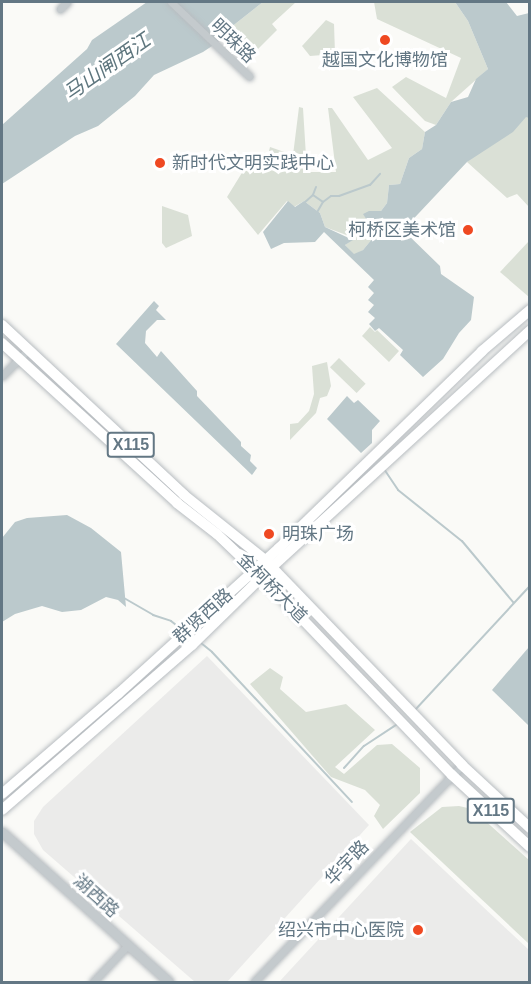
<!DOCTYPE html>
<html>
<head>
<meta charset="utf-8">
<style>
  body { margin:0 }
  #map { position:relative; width:531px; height:984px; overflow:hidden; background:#fafaf7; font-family:Helvetica,"Noto Sans SC",sans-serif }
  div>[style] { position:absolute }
  .built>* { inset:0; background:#ebebea }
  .green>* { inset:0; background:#dae0d6; transform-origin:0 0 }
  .water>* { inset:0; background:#bbc9cc }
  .stream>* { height:2px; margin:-1px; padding:0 1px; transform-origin:1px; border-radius:1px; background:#bbc9cc }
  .roads { filter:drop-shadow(0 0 2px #b8bdc1) drop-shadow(0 0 2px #b8bdc1) }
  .minor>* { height:7px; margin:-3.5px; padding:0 3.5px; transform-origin:3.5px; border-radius:3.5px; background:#c4cacd }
  .tertiary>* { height:9px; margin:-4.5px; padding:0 4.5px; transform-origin:4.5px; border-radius:4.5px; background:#c4cacd }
  .primary>* { height:10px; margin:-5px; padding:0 5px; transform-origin:5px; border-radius:5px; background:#fff }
  .dots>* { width:16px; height:16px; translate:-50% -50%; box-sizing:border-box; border:3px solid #fff; border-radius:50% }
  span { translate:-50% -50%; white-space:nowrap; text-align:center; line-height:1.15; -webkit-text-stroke:6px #fff; paint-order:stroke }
  .shield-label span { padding:2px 4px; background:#fff; border:2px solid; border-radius:4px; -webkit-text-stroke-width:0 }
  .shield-label { font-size:16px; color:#637784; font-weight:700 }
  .street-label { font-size:18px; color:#637784 }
  .poi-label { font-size:18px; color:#637784 }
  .left { translate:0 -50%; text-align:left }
  .right { translate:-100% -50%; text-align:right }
  .water-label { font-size:20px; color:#5e767e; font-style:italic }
  .frame { position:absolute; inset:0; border:3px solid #637784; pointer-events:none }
</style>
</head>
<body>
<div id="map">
  <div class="built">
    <div style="clip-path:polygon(207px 656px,369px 825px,227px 982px,195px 982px,43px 850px,34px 834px,34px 821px,43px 807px)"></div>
    <div style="clip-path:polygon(411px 839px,529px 950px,529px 982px,279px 982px)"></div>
  </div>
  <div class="green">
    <div style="clip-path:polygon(263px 2px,296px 2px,272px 24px,277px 30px,247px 60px,224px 38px,230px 28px)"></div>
    <div style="clip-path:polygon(374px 2px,455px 2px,468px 21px,488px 69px,451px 102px,436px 125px,425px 121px,392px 87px,406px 77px,446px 98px,461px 58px,377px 19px)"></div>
    <div style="clip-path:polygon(326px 20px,334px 24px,335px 54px,310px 56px,302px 46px)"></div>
    <div style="clip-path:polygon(377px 88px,425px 132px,422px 149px,409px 158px,400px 184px,389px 185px,387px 203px,381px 211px,369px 211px,372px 239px,363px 250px,354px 255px,345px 245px,352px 240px,349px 236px,325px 227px,320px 213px,304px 201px,294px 207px,287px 201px,258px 235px,227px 197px,248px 163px,268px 155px,270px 147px,293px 155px,299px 107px,303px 108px,307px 172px,336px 172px,328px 108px,332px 108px,368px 160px,392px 148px,353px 97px)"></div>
    <div style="clip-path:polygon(529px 111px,529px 207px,517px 194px,507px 198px,467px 162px)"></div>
    <div style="clip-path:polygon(162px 206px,188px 215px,192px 236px,166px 248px,162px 243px)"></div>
    <div style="clip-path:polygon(529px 241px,530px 296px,529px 297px,500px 272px)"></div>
    <div style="clip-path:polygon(370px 327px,375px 332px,377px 330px,399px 351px,389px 362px,362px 336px)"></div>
    <div style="left:339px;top:358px;width:37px;height:13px;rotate:44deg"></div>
    <div style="clip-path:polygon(327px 362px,331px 386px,327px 396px,320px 398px,316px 413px,290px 440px,290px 424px,298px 423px,309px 411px,314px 394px,312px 366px)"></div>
    <div style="clip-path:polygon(270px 668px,283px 677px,280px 689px,306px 712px,346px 704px,375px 730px,335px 767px,344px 774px,377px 745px,392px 744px,420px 768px,420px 793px,383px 829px,374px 816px,380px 805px,365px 790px,331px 777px,250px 684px)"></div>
    <div style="clip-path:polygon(459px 806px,472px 809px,529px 860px,529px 944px,410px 832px,442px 807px)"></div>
  </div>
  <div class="water">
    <div style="clip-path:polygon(147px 2px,263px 2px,230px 28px,224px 38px,203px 52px,154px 75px,135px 96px,98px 126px,75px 136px,2px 184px,2px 125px,87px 49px,92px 40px)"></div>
    <div style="clip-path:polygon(455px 2px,506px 2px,517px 16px,529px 13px,529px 118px,526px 117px,513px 132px,467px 162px,403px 230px,440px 266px,441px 274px,474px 297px,471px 320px,459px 333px,443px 359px,423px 377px,400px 355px,403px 350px,379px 328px,375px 331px,369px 324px,375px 318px,368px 312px,374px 305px,368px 300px,374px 293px,368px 287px,374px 280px,324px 232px,315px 242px,284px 243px,271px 249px,263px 232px,288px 201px,295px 207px,304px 201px,320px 213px,325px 227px,353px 240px,345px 245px,354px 254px,363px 250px,372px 239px,372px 228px,363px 214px,369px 211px,381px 211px,387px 203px,389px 185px,400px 184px,409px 158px,422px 149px,425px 132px,436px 125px,451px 102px,468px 97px,476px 79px,488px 69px,468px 21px)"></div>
    <div style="clip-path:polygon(154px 301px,159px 306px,156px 310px,166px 320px,157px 320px,146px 331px,145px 343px,157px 357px,161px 351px,197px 391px,197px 396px,241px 442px,241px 446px,251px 455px,250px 461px,257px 468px,252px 475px,116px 344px)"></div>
    <div style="clip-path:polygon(347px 396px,354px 403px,358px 400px,380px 421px,372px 430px,372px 443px,361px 453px,327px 419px)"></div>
    <div style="clip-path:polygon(67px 515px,91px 528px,121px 552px,126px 607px,118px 600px,106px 597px,81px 610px,62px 612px,42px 606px,15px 614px,2px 622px,2px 538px,15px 522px,27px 518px)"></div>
    <div style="clip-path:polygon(529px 647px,529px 726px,492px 690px)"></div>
  </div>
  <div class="stream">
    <div style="left:316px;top:187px;width:9px;rotate:111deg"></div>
    <div style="left:313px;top:195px;width:12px;rotate:35deg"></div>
    <div style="left:323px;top:202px;width:10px;rotate:-37deg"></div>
    <div style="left:331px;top:196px;width:8px"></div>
    <div style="left:339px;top:196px;width:33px;rotate:-20deg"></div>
    <div style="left:370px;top:185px;width:15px;rotate:-48deg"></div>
    <div style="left:304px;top:203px;width:12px;rotate:-42deg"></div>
    <div style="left:316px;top:214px;width:14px;rotate:-60deg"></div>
    <div style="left:384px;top:469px;width:25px;rotate:56deg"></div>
    <div style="left:398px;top:490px;width:82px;rotate:38.6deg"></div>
    <div style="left:462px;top:541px;width:80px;rotate:50.1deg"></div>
    <div style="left:124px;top:598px;width:34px;rotate:30deg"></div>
    <div style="left:153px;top:615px;width:19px;rotate:18deg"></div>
    <div style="left:171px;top:621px;width:16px;rotate:38deg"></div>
    <div style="left:201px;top:643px;width:14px;rotate:39deg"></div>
    <div style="left:212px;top:652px;width:205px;rotate:47deg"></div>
    <div style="left:415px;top:710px;width:169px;rotate:-47.2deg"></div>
    <div style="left:344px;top:768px;width:30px;rotate:-48deg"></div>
    <div style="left:364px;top:746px;width:42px;rotate:-33.3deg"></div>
  </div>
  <div class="roads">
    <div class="minor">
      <div style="left:171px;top:2px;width:108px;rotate:43.5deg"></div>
      <div style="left:60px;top:9px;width:10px;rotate:-45deg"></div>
      <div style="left:2px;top:376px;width:37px;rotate:-45deg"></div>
      <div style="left:93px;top:982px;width:50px;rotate:-46.6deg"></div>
      <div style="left:254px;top:982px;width:301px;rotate:-46.2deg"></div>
    </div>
    <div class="tertiary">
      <div style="left:2px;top:832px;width:224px;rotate:41.9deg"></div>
    </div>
    <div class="primary">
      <div style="left:2px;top:325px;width:249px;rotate:43deg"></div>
      <div style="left:184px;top:495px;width:104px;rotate:38.7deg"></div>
      <div style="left:265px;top:560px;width:284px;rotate:46.1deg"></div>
      <div style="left:462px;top:765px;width:93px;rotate:42.8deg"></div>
      <div style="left:2px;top:343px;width:237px;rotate:42.4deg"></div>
      <div style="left:177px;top:503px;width:51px;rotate:37.8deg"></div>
      <div style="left:217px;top:534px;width:62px;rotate:43.7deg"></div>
      <div style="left:262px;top:577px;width:274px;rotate:46.2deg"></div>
      <div style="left:452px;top:775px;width:106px;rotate:42.7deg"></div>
      <div style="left:2px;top:794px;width:153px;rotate:-40.8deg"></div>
      <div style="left:118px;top:694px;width:217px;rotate:-42.2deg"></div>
      <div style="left:279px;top:548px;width:283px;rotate:-44.1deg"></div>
      <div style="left:482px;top:351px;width:63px;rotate:-40.5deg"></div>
      <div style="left:2px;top:810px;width:252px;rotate:-41deg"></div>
      <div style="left:192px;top:645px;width:112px;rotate:-44.3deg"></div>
      <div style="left:272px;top:567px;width:350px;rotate:-42.5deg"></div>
    </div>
  </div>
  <div class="dots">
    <div style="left:385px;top:40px;background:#ef4922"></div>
    <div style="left:160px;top:163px;background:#ef4922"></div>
    <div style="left:468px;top:230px;background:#ef4922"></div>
    <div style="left:269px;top:534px;background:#ef4922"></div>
    <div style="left:418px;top:930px;background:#ef4922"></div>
  </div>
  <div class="shield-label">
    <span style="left:131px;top:445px">X115</span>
    <span style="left:491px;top:811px">X115</span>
  </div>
  <div class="street-label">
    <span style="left:233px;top:41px;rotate:44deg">明珠路</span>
    <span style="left:272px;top:588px;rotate:45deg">金柯桥大道</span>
    <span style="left:203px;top:616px;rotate:-42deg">群贤西路</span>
    <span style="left:347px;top:863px;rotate:-46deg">华宇路</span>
    <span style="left:96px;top:896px;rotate:42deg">湖西路</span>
  </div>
  <div class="poi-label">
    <span style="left:385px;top:60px">越国文化博物馆</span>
    <span class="left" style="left:172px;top:163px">新时代文明实践中心</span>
    <span class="right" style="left:456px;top:230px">柯桥区美术馆</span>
    <span class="left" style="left:282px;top:534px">明珠广场</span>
    <span class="right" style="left:404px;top:930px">绍兴市中心医院</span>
  </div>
  <div class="water-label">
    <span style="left:107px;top:67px;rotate:-35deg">马山闸西江</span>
  </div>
  <div class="frame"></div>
</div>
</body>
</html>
